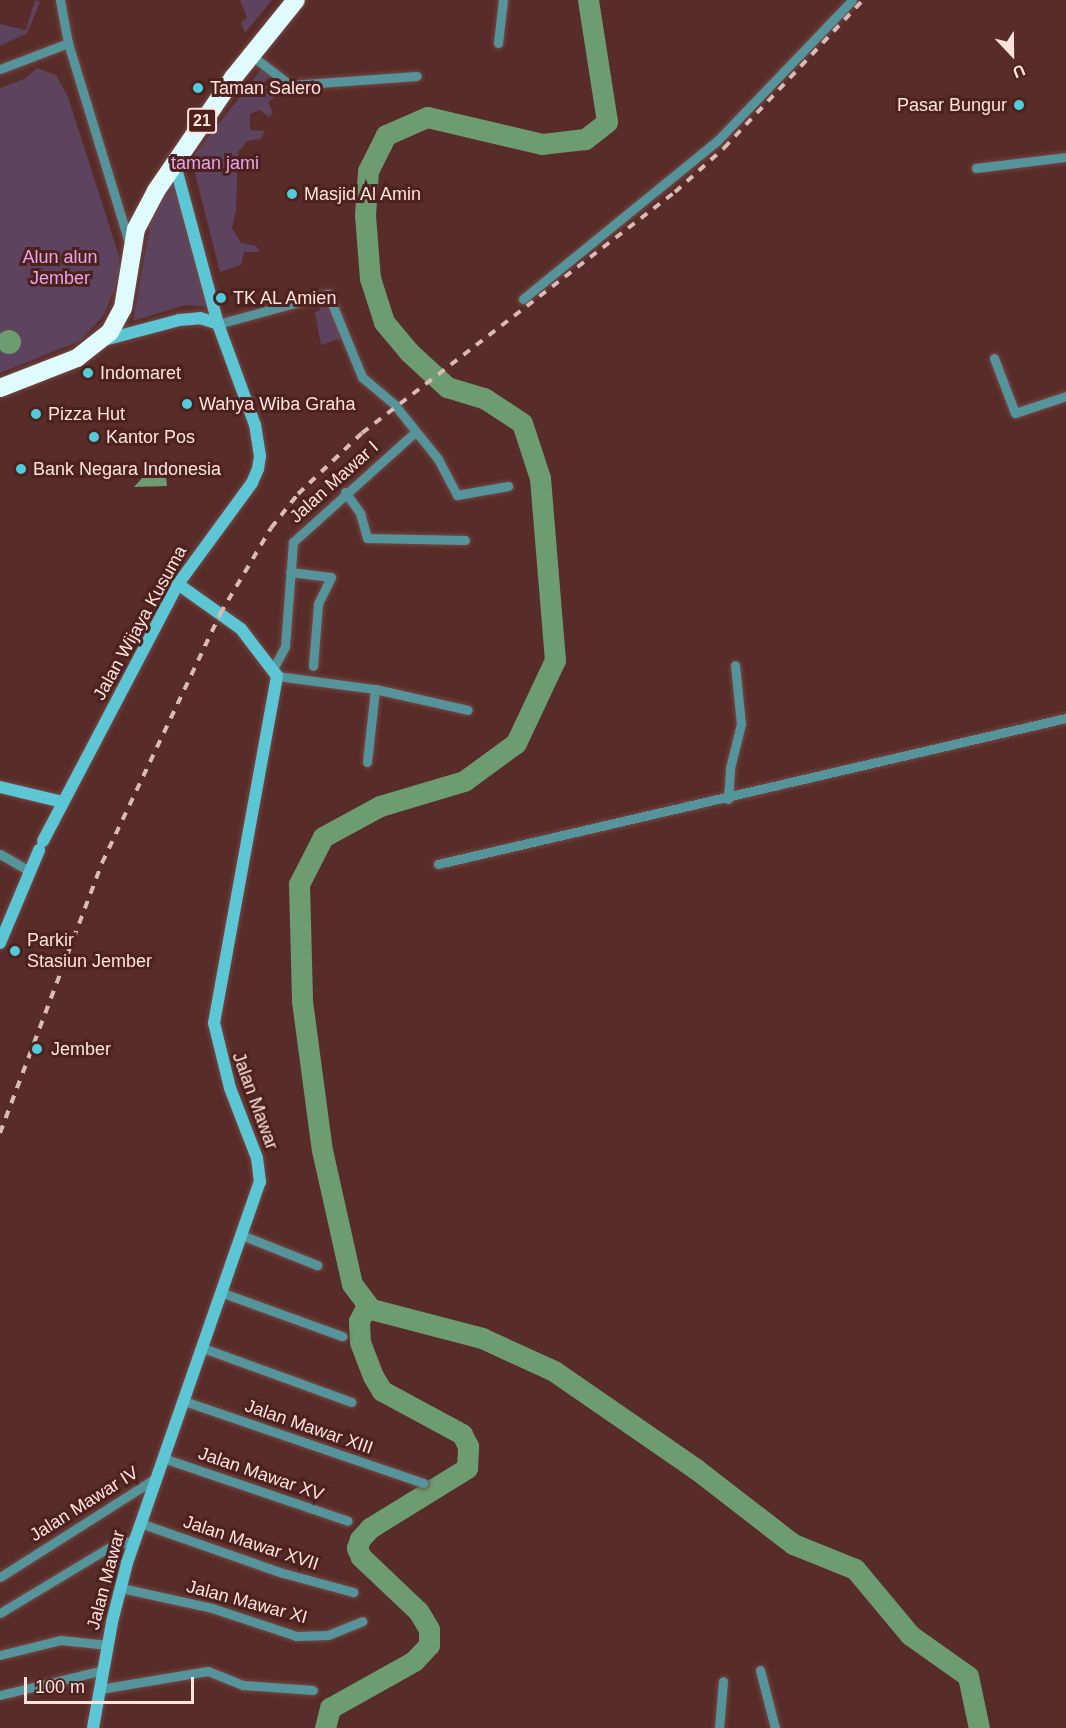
<!DOCTYPE html>
<html>
<head>
<meta charset="utf-8">
<style>
  body { margin:0 }
  #map { position:relative; width:1066px; height:1728px; overflow:hidden; background:#582c28; font-family:Helvetica,sans-serif }
  div>[style] { position:absolute }
  .green>* { inset:0; background:#5d435d }
  .water>* { inset:0; background:#6c9c6f }
  .round { border-radius:50% }
  .river>* { height:21px; margin:-10.5px; padding:0 10.5px; transform-origin:10.5px; border-radius:10.5px; background:#6c9c6f }
  .roads { filter:drop-shadow(0 0 2px #734945) drop-shadow(0 0 2px #734945) }
  .street>* { height:9px; margin:-4.5px; padding:0 4.5px; transform-origin:4.5px; border-radius:4.5px; background:#56949c }
  .secondary>* { height:12px; margin:-6px; padding:0 6px; transform-origin:6px; border-radius:6px; background:#5dc6d4 }
  .highway>* { height:18px; margin:-9px; padding:0 9px; transform-origin:9px; border-radius:9px; background:#dffbfe }
  .rail>* { height:4px; margin-top:-2px; transform-origin:0; background:repeating-linear-gradient(90deg,#dbbbb7 0 8px,transparent 0 16px) }
  .dots>* { width:16px; height:16px; translate:-50% -50%; box-sizing:border-box; border:3px solid #4d221e; border-radius:50% }
  span { translate:-50% -50%; white-space:nowrap; text-align:center; line-height:1.15; -webkit-text-stroke:6px #4d221e; paint-order:stroke }
  .shield-label span { padding:2px 4px; background:#4d221e; border:2px solid; border-radius:4px; -webkit-text-stroke-width:0 }
  .shield-label { font-size:16px; color:#ffe2de; font-weight:700 }
  .poi-label { font-size:18px; color:#ffe2de }
  .left { translate:0 -50%; text-align:left }
  .right { translate:-100% -50%; text-align:right }
  .park-label { font-size:18px; color:#e6a5e6 }
  .street-label { font-size:18px; color:#ffe2de }
  .north { position:absolute; left:982px; top:24px; width:60px; height:60px; -webkit-text-stroke:4px #4d221e; paint-order:stroke; rotate:158deg; font-size:16px; font-weight:700; line-height:24px; text-align:center; color:#ffe2de }
  .north::after { content:''; display:block; margin:auto; width:21px; height:27px; background:#ffe2de; clip-path:polygon(50% 0,100% 100%,50% 72%,0 100%) }
  .scale { position:absolute; left:24px; top:1677px; width:170px; height:27px; box-sizing:border-box; border:3px solid #ffe2de; border-top:0; padding-left:8px; font-size:18px; line-height:21px; white-space:nowrap; color:#ffe2de; -webkit-text-stroke:4px #4d221e; paint-order:stroke }
</style>
</head>
<body>
<div id="map">
  <div class="green">
    <div style="clip-path:polygon(35px 0,40px 2px,27px 33px,0 46px,0 24px,26px 30px)"></div>
    <div style="clip-path:polygon(240px 0,272px 0,245px 33px,241px 23px,247px 18px)"></div>
    <div style="clip-path:polygon(37px 68px,56px 75px,68px 97px,119px 256px,120px 276px,104px 315px,80px 341px,0 373px,0 88px,24px 79px)"></div>
    <div style="clip-path:polygon(262px 68px,270px 76px,263px 83px,277px 96px,268px 102px,273px 113px,269px 117px,260px 110px,250px 114px,250px 130px,265px 131px,261px 139px,247px 141px,238px 152px,236px 211px,232px 228px,241px 243px,256px 246px,260px 252px,244px 252px,241px 265px,220px 272px,193px 165px,195px 154px)"></div>
    <div style="clip-path:polygon(174px 175px,209px 307px,186px 305px,133px 321px,150px 224px)"></div>
    <div style="clip-path:polygon(328px 300px,341px 338px,321px 345px,315px 312px,320px 310px,318px 302px)"></div>
  </div>
  <div class="water">
    <div class="round" style="left:-3px;top:330px;width:24px;height:24px"></div>
    <div style="clip-path:polygon(143px 477px,166px 477px,167px 486px,134px 487px)"></div>
  </div>
  <div class="river">
    <div style="left:588px;top:0;width:123px;rotate:81.1deg"></div>
    <div style="left:607px;top:122px;width:28px;rotate:142deg"></div>
    <div style="left:585px;top:139px;width:43px;rotate:173.4deg"></div>
    <div style="left:542px;top:144px;width:118px;rotate:-166.8deg"></div>
    <div style="left:427px;top:117px;width:45px;rotate:156.3deg"></div>
    <div style="left:386px;top:135px;width:40px;rotate:116.6deg"></div>
    <div style="left:368px;top:171px;width:44px;rotate:93.9deg"></div>
    <div style="left:365px;top:215px;width:63px;rotate:85.5deg"></div>
    <div style="left:370px;top:278px;width:46px;rotate:72.3deg"></div>
    <div style="left:384px;top:322px;width:39px;rotate:50deg"></div>
    <div style="left:409px;top:352px;width:52px;rotate:42.6deg"></div>
    <div style="left:447px;top:387px;width:39px;rotate:17deg"></div>
    <div style="left:484px;top:398px;width:45px;rotate:33.3deg"></div>
    <div style="left:522px;top:423px;width:58px;rotate:71.9deg"></div>
    <div style="left:540px;top:478px;width:183px;rotate:85.3deg"></div>
    <div style="left:555px;top:660px;width:92px;rotate:115.2deg"></div>
    <div style="left:516px;top:743px;width:64px;rotate:143.8deg"></div>
    <div style="left:464px;top:781px;width:88px;rotate:163.4deg"></div>
    <div style="left:380px;top:806px;width:65px;rotate:151.5deg"></div>
    <div style="left:323px;top:837px;width:53px;rotate:117.1deg"></div>
    <div style="left:299px;top:884px;width:117px;rotate:88.5deg"></div>
    <div style="left:302px;top:1001px;width:150px;rotate:82.4deg"></div>
    <div style="left:322px;top:1150px;width:137px;rotate:77.4deg"></div>
    <div style="left:352px;top:1284px;width:31px;rotate:53deg"></div>
    <div style="left:371px;top:1309px;width:115px;rotate:14.6deg"></div>
    <div style="left:482px;top:1338px;width:79px;rotate:24.6deg"></div>
    <div style="left:554px;top:1371px;width:173px;rotate:34.6deg"></div>
    <div style="left:696px;top:1469px;width:123px;rotate:37.7deg"></div>
    <div style="left:793px;top:1544px;width:67px;rotate:22deg"></div>
    <div style="left:855px;top:1569px;width:86px;rotate:50.2deg"></div>
    <div style="left:910px;top:1635px;width:71px;rotate:35.3deg"></div>
    <div style="left:968px;top:1676px;width:53px;rotate:78.1deg"></div>
    <div style="left:325px;top:1728px;width:21px;rotate:-76deg"></div>
    <div style="left:330px;top:1708px;width:96px;rotate:-29.2deg"></div>
    <div style="left:414px;top:1661px;width:22px;rotate:-47deg"></div>
    <div style="left:429px;top:1645px;width:16px;rotate:-90deg"></div>
    <div style="left:429px;top:1629px;width:21px;rotate:-121deg"></div>
    <div style="left:418px;top:1611px;width:79px;rotate:-136.5deg"></div>
    <div style="left:361px;top:1557px;width:10px;rotate:-114deg"></div>
    <div style="left:357px;top:1548px;width:9px;rotate:-72deg"></div>
    <div style="left:360px;top:1539px;width:15px;rotate:-48deg"></div>
    <div style="left:370px;top:1528px;width:114px;rotate:-31.7deg"></div>
    <div style="left:467px;top:1468px;width:22px;rotate:-87deg"></div>
    <div style="left:468px;top:1446px;width:13px;rotate:-117deg"></div>
    <div style="left:462px;top:1434px;width:91px;rotate:-151.7deg"></div>
    <div style="left:382px;top:1391px;width:17px;rotate:-121deg"></div>
    <div style="left:373px;top:1376px;width:36px;rotate:-111deg"></div>
    <div style="left:360px;top:1342px;width:21px;rotate:-93deg"></div>
    <div style="left:359px;top:1321px;width:18px;rotate:-63deg"></div>
  </div>
  <div class="roads">
    <div class="street">
      <div style="left:60px;top:0;width:44px;rotate:79.5deg"></div>
      <div style="left:68px;top:43px;width:212px;rotate:73deg"></div>
      <div style="left:498px;top:43px;width:43px;rotate:-83.4deg"></div>
      <div style="left:251px;top:55px;width:49px;rotate:37.6deg"></div>
      <div style="left:290px;top:85px;width:127px;rotate:-4.1deg"></div>
      <div style="left:0;top:69px;width:73px;rotate:-20.9deg"></div>
      <div style="left:976px;top:168px;width:91px;rotate:-7deg"></div>
      <div style="left:523px;top:299px;width:250px;rotate:-39.2deg"></div>
      <div style="left:717px;top:141px;width:195px;rotate:-46.2deg"></div>
      <div style="left:218px;top:324px;width:114px;rotate:-15.3deg"></div>
      <div style="left:328px;top:294px;width:90px;rotate:67.7deg"></div>
      <div style="left:362px;top:377px;width:42px;rotate:40.2deg"></div>
      <div style="left:394px;top:404px;width:70px;rotate:51.3deg"></div>
      <div style="left:438px;top:459px;width:41px;rotate:62.2deg"></div>
      <div style="left:457px;top:495px;width:52px;rotate:-10deg"></div>
      <div style="left:994px;top:358px;width:59px;rotate:69.1deg"></div>
      <div style="left:1015px;top:413px;width:54px;rotate:-18.4deg"></div>
      <div style="left:345px;top:492px;width:26px;rotate:54deg"></div>
      <div style="left:360px;top:513px;width:26px;rotate:74deg"></div>
      <div style="left:367px;top:538px;width:98px;rotate:1.2deg"></div>
      <div style="left:290px;top:572px;width:41px;rotate:7deg"></div>
      <div style="left:331px;top:577px;width:30px;rotate:116deg"></div>
      <div style="left:318px;top:604px;width:62px;rotate:94.6deg"></div>
      <div style="left:273px;top:669px;width:26px;rotate:-62deg"></div>
      <div style="left:285px;top:646px;width:104px;rotate:-85.6deg"></div>
      <div style="left:293px;top:542px;width:164px;rotate:-42deg"></div>
      <div style="left:277px;top:676px;width:99px;rotate:7.6deg"></div>
      <div style="left:375px;top:689px;width:95px;rotate:12.7deg"></div>
      <div style="left:367px;top:762px;width:73px;rotate:-83.7deg"></div>
      <div style="left:728px;top:799px;width:31px;rotate:-86deg"></div>
      <div style="left:730px;top:768px;width:45px;rotate:-76deg"></div>
      <div style="left:741px;top:724px;width:59px;rotate:-95.8deg"></div>
      <div style="left:0;top:854px;width:32px;rotate:30deg"></div>
      <div style="left:438px;top:864px;width:645px;rotate:-13.09deg"></div>
      <div style="left:244px;top:1236px;width:79px;rotate:21.7deg"></div>
      <div style="left:223px;top:1293px;width:127px;rotate:19.9deg"></div>
      <div style="left:203px;top:1348px;width:158px;rotate:20deg"></div>
      <div style="left:184px;top:1401px;width:253px;rotate:18.9deg"></div>
      <div style="left:163px;top:1458px;width:195px;rotate:18.8deg"></div>
      <div style="left:140px;top:1523px;width:151px;rotate:19.3deg"></div>
      <div style="left:283px;top:1573px;width:73px;rotate:15.2deg"></div>
      <div style="left:0;top:1577px;width:185px;rotate:-32.4deg"></div>
      <div style="left:121px;top:1588px;width:93px;rotate:12.4deg"></div>
      <div style="left:212px;top:1608px;width:89px;rotate:18.4deg"></div>
      <div style="left:296px;top:1636px;width:32px;rotate:-2deg"></div>
      <div style="left:328px;top:1635px;width:37px;rotate:-22deg"></div>
      <div style="left:0;top:1613px;width:132px;rotate:-31deg"></div>
      <div style="left:113px;top:1545px;width:22px;rotate:-13deg"></div>
      <div style="left:0;top:1655px;width:63px;rotate:-13.8deg"></div>
      <div style="left:61px;top:1640px;width:47px;rotate:6.1deg"></div>
      <div style="left:760px;top:1670px;width:60px;rotate:75.5deg"></div>
      <div style="left:100px;top:1689px;width:109px;rotate:-9.5deg"></div>
      <div style="left:208px;top:1671px;width:38px;rotate:22deg"></div>
      <div style="left:243px;top:1685px;width:70px;rotate:4.1deg"></div>
      <div style="left:0;top:1695px;width:106px;rotate:-13.6deg"></div>
      <div style="left:719px;top:1728px;width:47px;rotate:-85.1deg"></div>
    </div>
    <div class="secondary">
      <div style="left:104px;top:340px;width:78px;rotate:-14.9deg"></div>
      <div style="left:179px;top:320px;width:21px;rotate:-5deg"></div>
      <div style="left:200px;top:318px;width:19px;rotate:18deg"></div>
      <div style="left:0;top:787px;width:65px;rotate:13.4deg"></div>
      <div style="left:43px;top:841px;width:290px;rotate:-62.3deg"></div>
      <div style="left:178px;top:584px;width:125px;rotate:-53.8deg"></div>
      <div style="left:252px;top:483px;width:15px;rotate:-67deg"></div>
      <div style="left:258px;top:469px;width:13px;rotate:-81deg"></div>
      <div style="left:260px;top:456px;width:31px;rotate:-99deg"></div>
      <div style="left:255px;top:425px;width:108px;rotate:-110.1deg"></div>
      <div style="left:218px;top:324px;width:169px;rotate:-105.1deg"></div>
      <div style="left:0;top:943px;width:101px;rotate:-67.2deg"></div>
      <div style="left:93px;top:1728px;width:108px;rotate:-79.8deg"></div>
      <div style="left:112px;top:1622px;width:61px;rotate:-75.7deg"></div>
      <div style="left:127px;top:1563px;width:404px;rotate:-70.8deg"></div>
      <div style="left:260px;top:1182px;width:24px;rotate:-97deg"></div>
      <div style="left:257px;top:1158px;width:75px;rotate:-111.1deg"></div>
      <div style="left:230px;top:1088px;width:67px;rotate:-103.8deg"></div>
      <div style="left:214px;top:1023px;width:353px;rotate:-79.7deg"></div>
      <div style="left:277px;top:676px;width:59px;rotate:-127.5deg"></div>
      <div style="left:241px;top:629px;width:77px;rotate:-144.5deg"></div>
    </div>
    <div class="highway">
      <div style="left:0;top:388px;width:83px;rotate:-21.3deg"></div>
      <div style="left:77px;top:358px;width:42px;rotate:-38.2deg"></div>
      <div style="left:110px;top:332px;width:27px;rotate:-62deg"></div>
      <div style="left:123px;top:308px;width:80px;rotate:-80.7deg"></div>
      <div style="left:136px;top:229px;width:43px;rotate:-62.2deg"></div>
      <div style="left:156px;top:191px;width:137px;rotate:-55.7deg"></div>
      <div style="left:233px;top:78px;width:100px;rotate:-51.1deg"></div>
    </div>
  </div>
  <div class="rail">
    <div style="left:0;top:1133px;width:289px;rotate:-69.3deg"></div>
    <div style="left:102px;top:863px;width:276px;rotate:-64.6deg"></div>
    <div style="left:220px;top:614px;width:100px;rotate:-59.3deg"></div>
    <div style="left:271px;top:528px;width:43px;rotate:-51.5deg"></div>
    <div style="left:298px;top:494px;width:88px;rotate:-43.6deg"></div>
    <div style="left:362px;top:433px;width:395px;rotate:-37.6deg"></div>
    <div style="left:675px;top:192px;width:66px;rotate:-41.9deg"></div>
    <div style="left:724px;top:148px;width:203px;rotate:-46.8deg"></div>
  </div>
  <div class="dots">
    <div style="left:198px;top:88px;background:#52cbda"></div>
    <div style="left:1019px;top:105px;background:#52cbda"></div>
    <div style="left:292px;top:194px;background:#52cbda"></div>
    <div style="left:221px;top:298px;background:#52cbda"></div>
    <div style="left:88px;top:373px;background:#52cbda"></div>
    <div style="left:187px;top:404px;background:#52cbda"></div>
    <div style="left:36px;top:414px;background:#52cbda"></div>
    <div style="left:94px;top:437px;background:#52cbda"></div>
    <div style="left:21px;top:469px;background:#52cbda"></div>
    <div style="left:15px;top:951px;background:#52cbda"></div>
    <div style="left:37px;top:1049px;background:#52cbda"></div>
  </div>
  <div class="shield-label">
    <span style="left:202px;top:121px">21</span>
  </div>
  <div class="poi-label">
    <span class="left" style="left:210px;top:88px">Taman Salero</span>
    <span class="right" style="left:1007px;top:105px">Pasar Bungur</span>
    <span class="left" style="left:304px;top:194px">Masjid Al Amin</span>
    <span class="left" style="left:233px;top:298px">TK AL Amien</span>
    <span class="left" style="left:100px;top:373px">Indomaret</span>
    <span class="left" style="left:199px;top:404px">Wahya Wiba Graha</span>
    <span class="left" style="left:48px;top:414px">Pizza Hut</span>
    <span class="left" style="left:106px;top:437px">Kantor Pos</span>
    <span class="left" style="left:33px;top:469px">Bank Negara Indonesia</span>
    <span class="left" style="left:27px;top:951px">Parkir<br>Stasiun Jember</span>
    <span class="left" style="left:51px;top:1049px">Jember</span>
  </div>
  <div class="park-label">
    <span style="left:215px;top:163px">taman jami</span>
    <span style="left:60px;top:268px">Alun alun<br>Jember</span>
  </div>
  <div class="street-label">
    <span style="left:334px;top:482px;rotate:-42deg">Jalan Mawar I</span>
    <span style="left:140px;top:623px;rotate:-61deg">Jalan Wijaya Kusuma</span>
    <span style="left:255px;top:1101px;rotate:70deg">Jalan Mawar</span>
    <span style="left:309px;top:1427px;rotate:19deg">Jalan Mawar XIII</span>
    <span style="left:261px;top:1474px;rotate:19deg">Jalan Mawar XV</span>
    <span style="left:84px;top:1504px;rotate:-32deg">Jalan Mawar IV</span>
    <span style="left:251px;top:1543px;rotate:18deg">Jalan Mawar XVII</span>
    <span style="left:106px;top:1580px;rotate:-75deg">Jalan Mawar</span>
    <span style="left:247px;top:1602px;rotate:15deg">Jalan Mawar XI</span>
  </div>
  <div class="north">U</div>
  <div class="scale">100 m</div>
</div>
</body>
</html>
